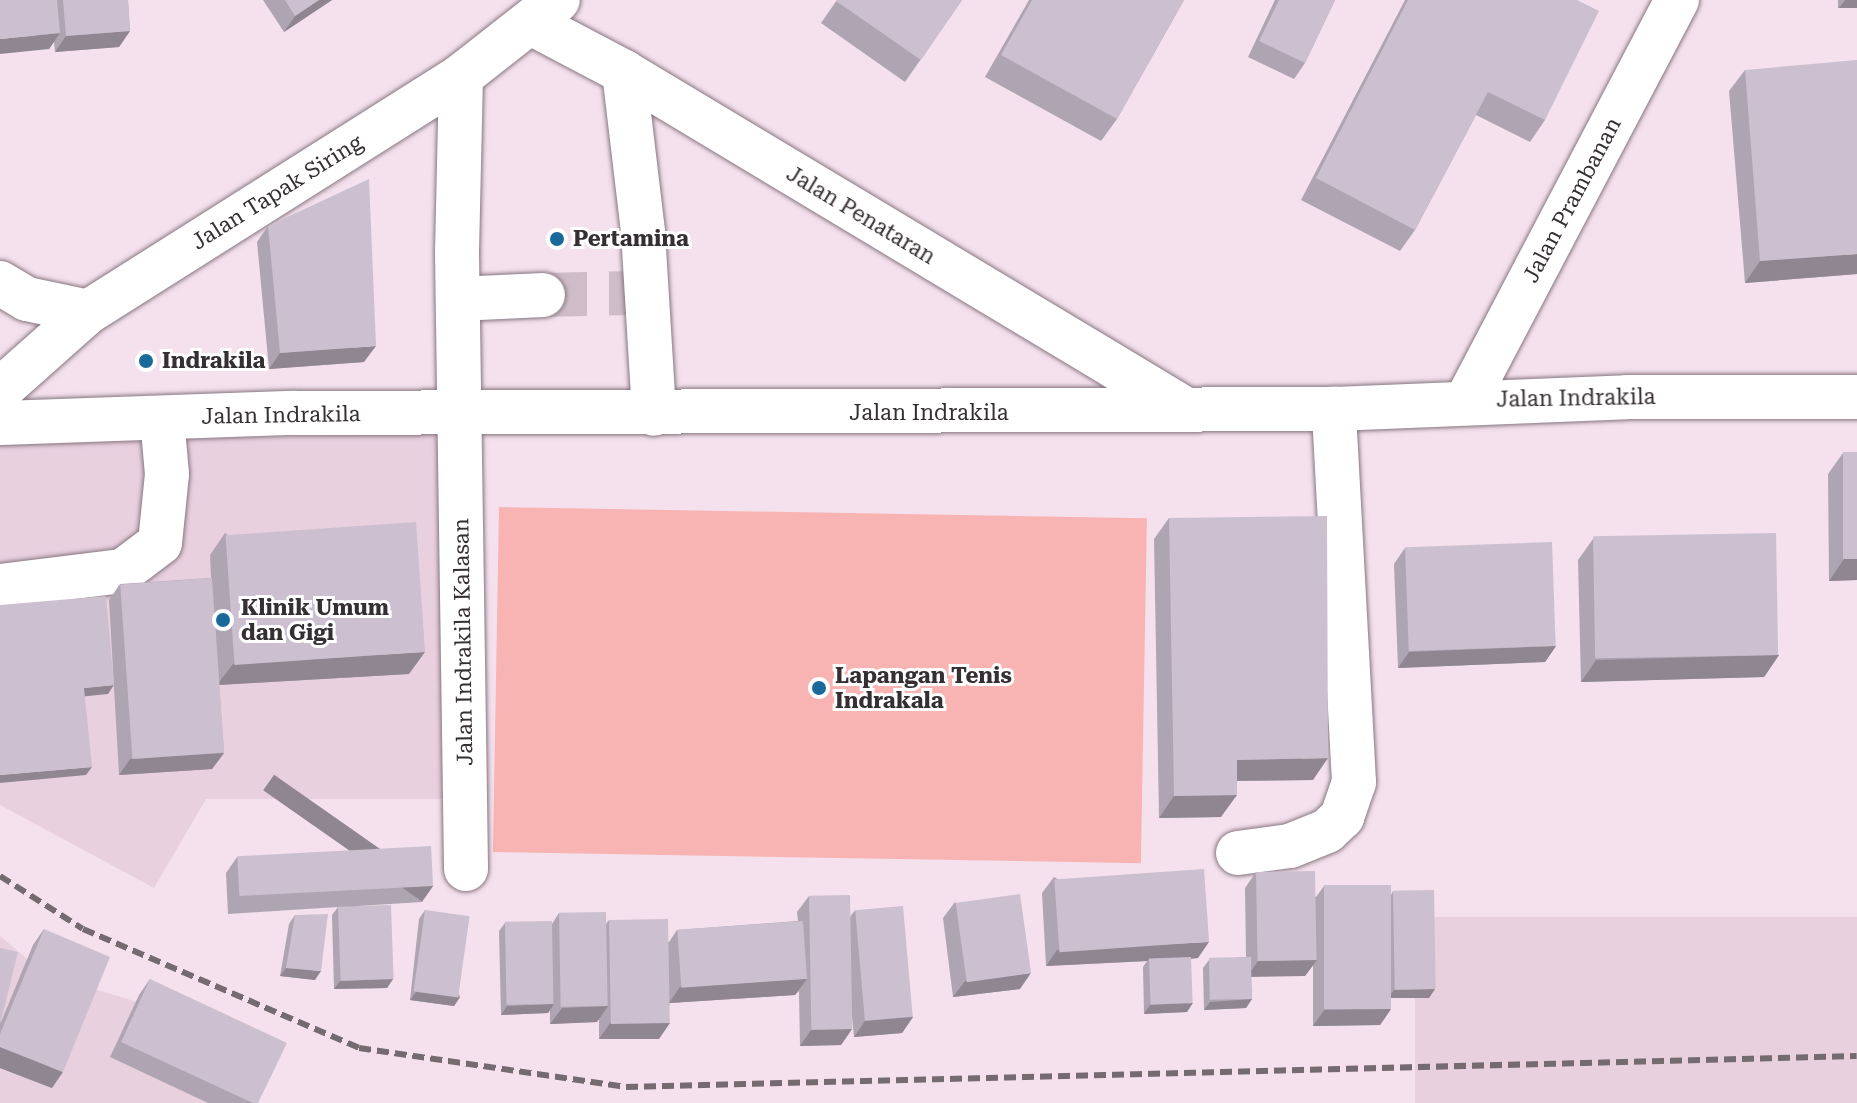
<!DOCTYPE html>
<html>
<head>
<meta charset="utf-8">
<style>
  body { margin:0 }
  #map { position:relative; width:1857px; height:1103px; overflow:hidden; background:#f4e1ed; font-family:"Roboto Serif",serif }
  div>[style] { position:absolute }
  .built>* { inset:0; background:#e9d0df; transform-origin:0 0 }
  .green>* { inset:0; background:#f7b4b2; transform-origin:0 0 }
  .minor-tunnel>* { height:44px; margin-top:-22px; transform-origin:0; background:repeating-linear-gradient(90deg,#cebdc8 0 44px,transparent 0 66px) }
  .roads { filter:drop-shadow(0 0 2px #877681) drop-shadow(0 0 2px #877681) }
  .minor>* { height:44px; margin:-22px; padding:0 22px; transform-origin:22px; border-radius:22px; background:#fff }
  .rail>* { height:6px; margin-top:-3px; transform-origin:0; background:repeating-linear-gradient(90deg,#756a70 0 12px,transparent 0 18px) }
  .wall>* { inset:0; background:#afa4b2; transform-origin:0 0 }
  .shaded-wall>* { inset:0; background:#8f8691; transform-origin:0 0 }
  .building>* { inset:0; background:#ccbfcf; transform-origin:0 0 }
  .dots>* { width:22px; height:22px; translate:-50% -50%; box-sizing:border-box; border:4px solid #fff; border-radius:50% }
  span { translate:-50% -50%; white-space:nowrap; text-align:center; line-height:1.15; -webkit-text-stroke:6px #fff; paint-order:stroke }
  .street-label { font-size:22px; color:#352e32 }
  .poi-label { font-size:22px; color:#352e32; font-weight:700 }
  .left { translate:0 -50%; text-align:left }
</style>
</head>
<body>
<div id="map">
  <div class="built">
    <div style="clip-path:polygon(446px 434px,445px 799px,206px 799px,154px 888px,0 805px,0 441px)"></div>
    <div style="left:1857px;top:917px;width:186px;height:442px;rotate:90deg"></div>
    <div style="clip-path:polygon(0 936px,45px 974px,279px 1045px,256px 1103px,0 1103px)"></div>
  </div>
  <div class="green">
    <div style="left:499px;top:507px;width:648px;height:345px;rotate:1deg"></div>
  </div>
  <div class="minor-tunnel">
    <div style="left:543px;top:295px;width:86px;rotate:-1.3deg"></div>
  </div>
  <div class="roads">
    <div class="minor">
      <div style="left:533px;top:24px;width:103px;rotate:27.8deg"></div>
      <div style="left:624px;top:72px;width:654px;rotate:30.99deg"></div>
      <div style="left:624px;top:72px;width:161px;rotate:83.2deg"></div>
      <div style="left:643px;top:232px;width:182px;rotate:86.5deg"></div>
      <div style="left:461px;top:76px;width:177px;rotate:91.3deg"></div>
      <div style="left:457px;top:253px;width:616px;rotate:89.16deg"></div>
      <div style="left:0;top:283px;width:31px;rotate:31deg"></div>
      <div style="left:27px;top:299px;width:62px;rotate:12deg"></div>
      <div style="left:458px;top:299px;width:85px;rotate:-2.7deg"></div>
      <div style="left:0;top:390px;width:118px;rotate:-41.6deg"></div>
      <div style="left:88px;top:312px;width:441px;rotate:-32.3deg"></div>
      <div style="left:461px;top:76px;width:123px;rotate:-38.1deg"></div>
      <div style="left:1467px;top:400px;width:452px;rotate:-62.3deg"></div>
      <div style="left:0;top:423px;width:293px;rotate:-2deg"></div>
      <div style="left:293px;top:413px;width:1041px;rotate:-0.22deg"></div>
      <div style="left:1334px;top:409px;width:293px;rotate:-2.3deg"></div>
      <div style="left:1627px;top:397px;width:230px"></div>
      <div style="left:0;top:586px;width:124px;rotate:-7deg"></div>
      <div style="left:123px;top:571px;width:46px;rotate:-37.1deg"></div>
      <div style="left:160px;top:543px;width:69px;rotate:-84.2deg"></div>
      <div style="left:167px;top:474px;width:56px;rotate:-95.1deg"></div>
      <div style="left:1238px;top:853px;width:52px;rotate:-7.7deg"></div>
      <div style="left:1290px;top:846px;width:40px;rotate:-22deg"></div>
      <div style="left:1327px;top:831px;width:21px;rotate:-43deg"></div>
      <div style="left:1342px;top:817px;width:37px;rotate:-71deg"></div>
      <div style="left:1354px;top:782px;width:374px;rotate:-93.1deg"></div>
    </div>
  </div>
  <div class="rail">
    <div style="left:0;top:876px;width:98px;rotate:32.6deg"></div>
    <div style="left:83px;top:929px;width:301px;rotate:23.3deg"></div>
    <div style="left:359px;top:1048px;width:270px;rotate:8.3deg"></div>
    <div style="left:626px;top:1087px;width:1231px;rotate:-1.44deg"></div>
  </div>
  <div class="wall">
    <div style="clip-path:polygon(0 0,128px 0,130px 31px,119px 47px,55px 52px,54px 42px,49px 49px)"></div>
    <div style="clip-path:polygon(263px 0,332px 0,284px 32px)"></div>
    <div style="clip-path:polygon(837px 0,962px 0,905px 82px,821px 23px)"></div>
    <div style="clip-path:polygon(1029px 0,1184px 0,1117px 119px,1101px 141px,985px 77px)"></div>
    <div style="clip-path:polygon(1275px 0,1335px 0,1305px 63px,1294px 79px,1248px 57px)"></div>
    <div style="clip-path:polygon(1405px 0,1577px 0,1545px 120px,1530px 142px,1476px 115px,1415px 230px,1400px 251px,1301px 200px)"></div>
    <div style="left:1838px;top:0;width:19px;height:8px"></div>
    <div style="clip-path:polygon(1745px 70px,1857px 274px,1745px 283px,1729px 91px)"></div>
    <div style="clip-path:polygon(268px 226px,364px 362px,269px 369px,257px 242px)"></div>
    <div style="clip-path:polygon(1857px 452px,1857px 580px,1829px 581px,1828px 474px,1843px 453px)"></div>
    <div style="clip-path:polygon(1169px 518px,1313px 780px,1237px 781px,1221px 817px,1159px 818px,1154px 539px)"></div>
    <div style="clip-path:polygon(225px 533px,409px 674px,219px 685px,224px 753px,212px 769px,119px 775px,109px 600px,120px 584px,211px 578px,210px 555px)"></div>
    <div style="clip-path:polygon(1593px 539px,1779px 655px,1764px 677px,1581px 682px,1578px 560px)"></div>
    <div style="clip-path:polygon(1405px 548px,1556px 646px,1545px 662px,1398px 668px,1394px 564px)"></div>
    <div style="clip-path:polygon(237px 857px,433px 886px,422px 902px,358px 906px,393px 979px,387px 988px,334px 989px,332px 915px,338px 907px,228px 914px,226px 873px)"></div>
    <div style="clip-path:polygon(1256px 872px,1316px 897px,1324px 886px,1391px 895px,1393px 891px,1435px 989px,1429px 998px,1391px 998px,1391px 1009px,1380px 1025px,1313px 1026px,1313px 965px,1305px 976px,1251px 976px,1252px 999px,1246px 1008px,1204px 1010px,1203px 968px,1209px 960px,1246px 957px,1245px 888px)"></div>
    <div style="clip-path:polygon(1054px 877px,1198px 958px,1191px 959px,1187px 1012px,1144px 1014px,1143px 967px,1147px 961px,1046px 966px,1042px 893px)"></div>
    <div style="clip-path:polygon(809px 896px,850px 917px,855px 910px,913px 1017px,902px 1033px,854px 1037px,852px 1017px,852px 1029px,841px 1045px,800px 1046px,799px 991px,795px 995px,670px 1003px,659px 1039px,599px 1039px,599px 1019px,597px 1022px,550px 1024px,550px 1010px,548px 1013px,501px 1015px,499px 931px,505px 923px,552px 924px,559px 913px,606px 924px,609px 920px,669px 942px,677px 930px,798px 921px,797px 912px)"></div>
    <div style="clip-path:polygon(955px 902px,1020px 989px,953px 997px,943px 918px)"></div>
    <div style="clip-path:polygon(425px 910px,460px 997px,454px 1006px,410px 1000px,419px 919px)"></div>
    <div style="clip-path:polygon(295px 915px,315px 980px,280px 976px,289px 924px)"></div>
    <div style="clip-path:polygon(44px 929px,52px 1088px,0 1068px,0 948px,1px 1022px,33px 945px)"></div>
    <div style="clip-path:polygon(150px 979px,258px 1103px,208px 1103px,110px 1057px,139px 995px)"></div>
  </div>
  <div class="shaded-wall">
    <div style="clip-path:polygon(319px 0,332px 0,284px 32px,295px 16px)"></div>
    <div style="clip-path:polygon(1845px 0,1857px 0,1857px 8px,1839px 8px)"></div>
    <div style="clip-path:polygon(130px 31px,119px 47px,55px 52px,66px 36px)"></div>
    <div style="clip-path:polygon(60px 33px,49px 49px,0 54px,0 39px)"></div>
    <div style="clip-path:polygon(1857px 254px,1857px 274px,1745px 283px,1760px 261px)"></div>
    <div style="clip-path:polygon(376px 346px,364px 362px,269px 369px,280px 353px)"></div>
    <div style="clip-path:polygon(1844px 559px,1857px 559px,1857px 580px,1829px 581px)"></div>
    <div style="clip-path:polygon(1556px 646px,1545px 662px,1398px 668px,1409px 652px)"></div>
    <div style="clip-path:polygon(425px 652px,409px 674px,217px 685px,233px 664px)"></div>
    <div style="clip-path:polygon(1779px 655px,1764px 677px,1581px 682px,1596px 660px)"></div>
    <div style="clip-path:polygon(114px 685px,108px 694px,78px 697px,84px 688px)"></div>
    <div style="clip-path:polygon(224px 753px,212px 769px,119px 775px,130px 759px)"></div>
    <div style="clip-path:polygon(1328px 758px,1313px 780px,1221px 781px,1237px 760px)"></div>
    <div style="clip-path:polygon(92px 767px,86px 775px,0 783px,0 775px)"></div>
    <div style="clip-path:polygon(1237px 795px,1221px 817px,1159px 818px,1174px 796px)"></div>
    <div style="left:433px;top:886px;width:19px;height:194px;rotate:125deg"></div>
    <div style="clip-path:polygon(1209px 942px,1198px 958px,1149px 961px,1149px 959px,1147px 961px,1046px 966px,1057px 950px)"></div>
    <div style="clip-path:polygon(1317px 960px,1305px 976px,1247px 977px,1258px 961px)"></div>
    <div style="clip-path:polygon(286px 968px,321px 971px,315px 980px,280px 976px)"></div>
    <div style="clip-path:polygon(1031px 973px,1020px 989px,953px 997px,965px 981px)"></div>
    <div style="clip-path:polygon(393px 979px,387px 988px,334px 989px,340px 981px)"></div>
    <div style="clip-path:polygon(807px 979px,795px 995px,669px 1003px,680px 987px)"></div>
    <div style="clip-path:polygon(1435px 989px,1429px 998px,1388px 998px,1394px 990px)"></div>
    <div style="clip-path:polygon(416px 992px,460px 997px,454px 1006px,410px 1000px)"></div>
    <div style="clip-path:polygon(1252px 999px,1246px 1008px,1204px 1010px,1210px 1002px)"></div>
    <div style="clip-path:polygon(1193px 1003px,1187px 1012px,1144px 1014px,1150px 1005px)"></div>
    <div style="clip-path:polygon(554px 1004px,548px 1013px,501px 1015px,507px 1006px)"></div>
    <div style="clip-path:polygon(608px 1006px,597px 1022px,550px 1024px,562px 1008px)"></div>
    <div style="clip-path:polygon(1391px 1009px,1380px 1025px,1313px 1026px,1324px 1010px)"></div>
    <div style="clip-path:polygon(913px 1017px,902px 1033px,854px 1037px,865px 1021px)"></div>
    <div style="clip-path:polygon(610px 1023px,670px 1023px,659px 1039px,599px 1039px)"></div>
    <div style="clip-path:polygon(852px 1029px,841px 1045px,800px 1046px,811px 1030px)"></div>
    <div style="clip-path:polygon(0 1047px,63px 1072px,52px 1088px,0 1068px)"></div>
  </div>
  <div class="building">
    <div style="clip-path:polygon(0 0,57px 0,60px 33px,0 39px)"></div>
    <div style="clip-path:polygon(63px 0,128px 0,130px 31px,66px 36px)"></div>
    <div style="clip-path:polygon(285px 0,319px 0,295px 16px)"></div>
    <div style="clip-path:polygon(837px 0,962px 0,921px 60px,836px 1px)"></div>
    <div style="clip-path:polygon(1032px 0,1184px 0,1117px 119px,1001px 55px)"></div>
    <div style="clip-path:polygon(1279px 0,1335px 0,1305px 63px,1259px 41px)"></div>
    <div style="clip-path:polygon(1408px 0,1577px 0,1599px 11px,1545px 120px,1488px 92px,1415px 230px,1316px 178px)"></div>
    <div style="clip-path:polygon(1857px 60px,1857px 254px,1760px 261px,1745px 70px)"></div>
    <div style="clip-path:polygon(369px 179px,376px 346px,280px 353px,268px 226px)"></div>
    <div style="left:1857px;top:452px;width:107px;height:14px;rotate:90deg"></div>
    <div style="clip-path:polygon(1327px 516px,1328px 758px,1237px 760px,1237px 795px,1174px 796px,1169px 518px)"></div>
    <div style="left:416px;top:522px;width:130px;height:191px;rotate:86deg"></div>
    <div style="left:1776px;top:533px;width:122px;height:183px;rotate:89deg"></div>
    <div style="left:1552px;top:542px;width:104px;height:147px;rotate:88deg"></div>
    <div style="left:212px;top:578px;width:175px;height:92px;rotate:86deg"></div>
    <div style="clip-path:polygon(106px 596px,114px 685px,84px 688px,92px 767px,0 775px,0 605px)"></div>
    <div style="left:431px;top:846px;width:40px;height:194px;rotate:87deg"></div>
    <div style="left:1204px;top:869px;width:73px;height:150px;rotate:86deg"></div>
    <div style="left:1315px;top:871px;width:89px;height:59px;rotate:89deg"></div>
    <div style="left:1391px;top:885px;width:124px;height:67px;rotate:90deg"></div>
    <div style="left:1434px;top:890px;width:99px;height:41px;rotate:89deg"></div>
    <div style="left:1020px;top:894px;width:80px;height:65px;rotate:82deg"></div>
    <div style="left:850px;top:895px;width:134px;height:41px;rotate:89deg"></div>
    <div style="left:391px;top:905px;width:74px;height:53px;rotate:88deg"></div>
    <div style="left:903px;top:906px;width:111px;height:48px;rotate:85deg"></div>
    <div style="left:425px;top:910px;width:45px;height:82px;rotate:8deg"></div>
    <div style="left:606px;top:912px;width:94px;height:47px;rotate:89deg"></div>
    <div style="clip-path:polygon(328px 914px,321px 971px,286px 968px,295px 915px)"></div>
    <div style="left:668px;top:919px;width:104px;height:59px;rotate:89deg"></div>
    <div style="left:552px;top:921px;width:83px;height:47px;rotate:89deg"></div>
    <div style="left:803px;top:921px;width:58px;height:126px;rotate:86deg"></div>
    <div style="clip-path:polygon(44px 929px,110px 957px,63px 1072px,0 1047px,0 1034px)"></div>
    <div style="clip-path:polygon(0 948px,18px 952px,0 1025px)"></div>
    <div style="left:1191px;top:957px;width:46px;height:42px;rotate:88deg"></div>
    <div style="left:1251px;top:957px;width:42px;height:42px;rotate:89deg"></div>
    <div style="clip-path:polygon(150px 979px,287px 1043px,258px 1103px,253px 1103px,121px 1042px)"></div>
  </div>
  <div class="dots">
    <div style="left:557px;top:239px;background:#19699b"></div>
    <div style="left:146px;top:361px;background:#19699b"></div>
    <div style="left:223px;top:620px;background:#19699b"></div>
    <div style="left:819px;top:688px;background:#19699b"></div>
  </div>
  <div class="street-label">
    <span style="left:277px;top:192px;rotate:-32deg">Jalan Tapak Siring</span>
    <span style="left:1572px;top:200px;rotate:-62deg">Jalan Prambanan</span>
    <span style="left:861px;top:215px;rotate:31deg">Jalan Penataran</span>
    <span style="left:1576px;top:398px;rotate:-1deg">Jalan Indrakila</span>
    <span style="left:929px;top:413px">Jalan Indrakila</span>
    <span style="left:281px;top:415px;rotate:-1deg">Jalan Indrakila</span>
    <span style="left:463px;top:642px;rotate:-91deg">Jalan Indrakila Kalasan</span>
  </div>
  <div class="poi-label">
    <span class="left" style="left:573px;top:239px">Pertamina</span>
    <span class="left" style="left:162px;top:361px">Indrakila</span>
    <span class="left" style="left:241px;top:620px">Klinik Umum<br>dan Gigi</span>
    <span class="left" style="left:835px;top:688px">Lapangan Tenis<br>Indrakala</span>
  </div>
</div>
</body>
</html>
